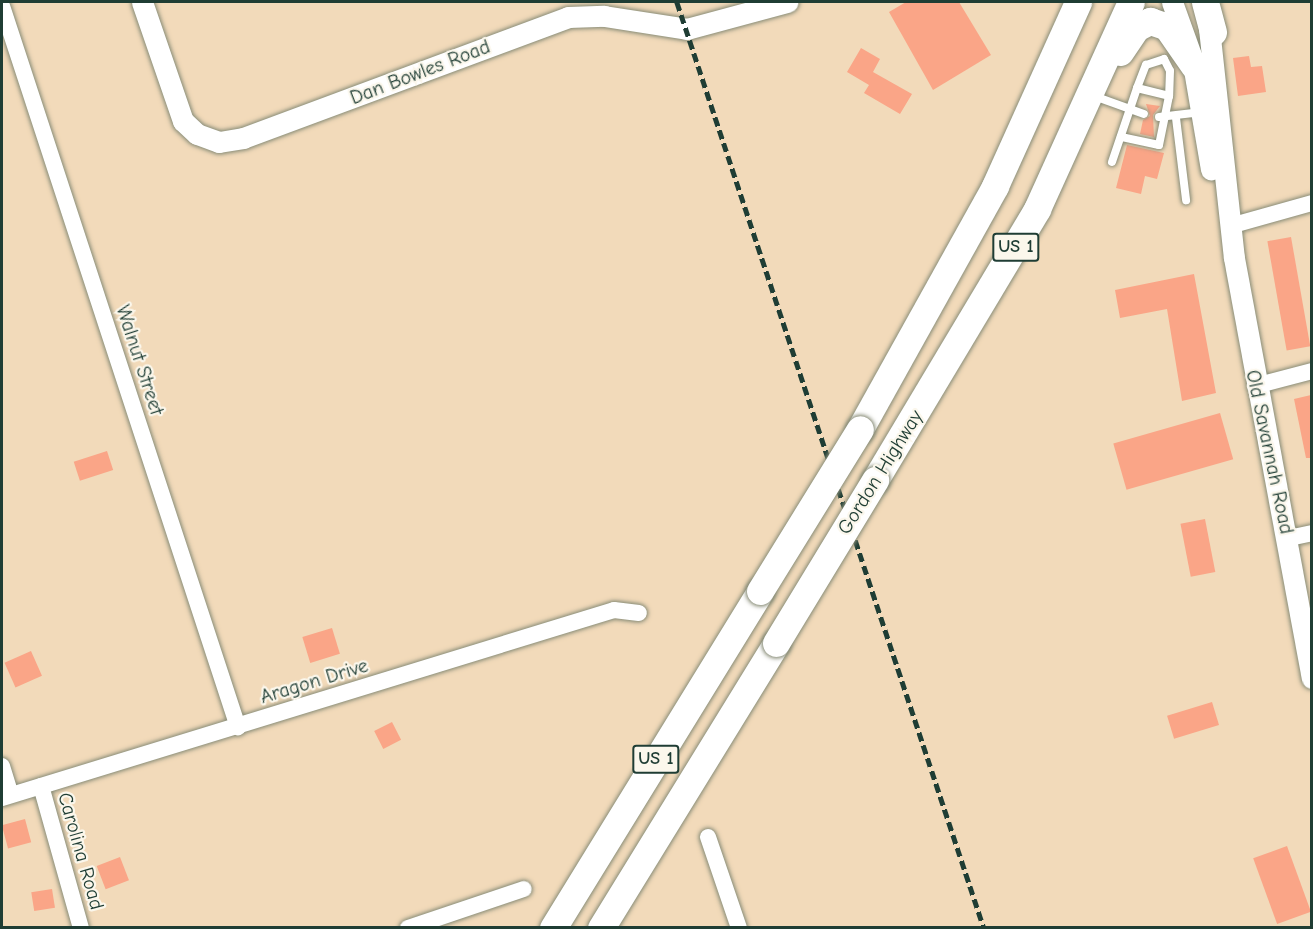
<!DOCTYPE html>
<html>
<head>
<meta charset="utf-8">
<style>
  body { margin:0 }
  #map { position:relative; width:1313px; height:929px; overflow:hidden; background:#f2daba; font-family:"Comic Neue",sans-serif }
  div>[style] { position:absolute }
  .building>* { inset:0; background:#faa587; transform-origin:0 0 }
  .roads { filter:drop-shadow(0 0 2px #888c77) drop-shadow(0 0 2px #888c77) }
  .service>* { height:8px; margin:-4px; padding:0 4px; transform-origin:4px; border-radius:4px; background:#fff }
  .minor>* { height:16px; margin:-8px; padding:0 8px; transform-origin:8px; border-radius:8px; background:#fff }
  .tertiary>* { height:21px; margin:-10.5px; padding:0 10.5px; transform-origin:10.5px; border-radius:10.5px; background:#fff }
  .trunk>* { height:27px; margin:-13.5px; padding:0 13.5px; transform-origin:13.5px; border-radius:13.5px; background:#fff }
  .rail>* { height:4.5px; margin-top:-2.25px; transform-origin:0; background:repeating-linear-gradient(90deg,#1f3d34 0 9px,transparent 0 13.5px) }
  .bridges { filter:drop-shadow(0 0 2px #888c77) drop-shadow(0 0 2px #888c77) }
  .trunk-bridge>* { height:27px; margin:-13.5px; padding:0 13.5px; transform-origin:13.5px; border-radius:13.5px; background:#fff }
  span { translate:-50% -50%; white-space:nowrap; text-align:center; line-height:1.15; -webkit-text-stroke:4.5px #fbf7ec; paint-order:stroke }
  .shield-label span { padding:2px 4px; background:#fbf7ec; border:2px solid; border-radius:4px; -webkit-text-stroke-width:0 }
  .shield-label { font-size:18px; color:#1f3d34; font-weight:700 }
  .street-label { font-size:20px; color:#1f3d34 }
  .frame { position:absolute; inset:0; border:3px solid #1f3d34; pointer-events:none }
</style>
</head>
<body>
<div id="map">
  <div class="building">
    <div style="clip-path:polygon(906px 2px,959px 2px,991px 55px,933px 90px,889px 12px)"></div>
    <div style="clip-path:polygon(861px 48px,880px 59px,873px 72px,912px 94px,900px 114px,864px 93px,869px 85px,847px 72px)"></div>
    <div style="clip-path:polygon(1249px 56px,1251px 67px,1262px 66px,1266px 92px,1238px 96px,1233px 58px)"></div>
    <div style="clip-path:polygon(1146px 104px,1160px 106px,1153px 115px,1154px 137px,1140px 134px,1143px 120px,1150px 116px)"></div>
    <div style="clip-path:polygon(1127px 145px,1164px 153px,1157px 179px,1145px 176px,1141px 194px,1116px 188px)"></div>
    <div style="left:1291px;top:237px;width:111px;height:24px;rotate:80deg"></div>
    <div style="clip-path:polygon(1194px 274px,1216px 393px,1182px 401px,1167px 309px,1120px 318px,1115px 290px)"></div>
    <div style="clip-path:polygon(1311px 395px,1311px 458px,1306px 458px,1294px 399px)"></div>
    <div style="left:1220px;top:413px;width:48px;height:111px;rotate:74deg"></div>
    <div style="left:107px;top:451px;width:20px;height:35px;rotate:72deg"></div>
    <div style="left:1205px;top:519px;width:54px;height:25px;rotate:79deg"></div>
    <div style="left:332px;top:628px;width:27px;height:31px;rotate:73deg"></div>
    <div style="left:31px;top:651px;width:27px;height:29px;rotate:66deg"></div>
    <div style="left:1212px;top:702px;width:24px;height:47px;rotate:73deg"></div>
    <div style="left:392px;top:722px;width:20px;height:20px;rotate:63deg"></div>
    <div style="left:25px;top:819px;width:24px;height:24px;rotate:75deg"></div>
    <div style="left:1287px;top:846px;width:70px;height:36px;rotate:70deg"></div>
    <div style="left:120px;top:857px;width:25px;height:25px;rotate:69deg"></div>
    <div style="left:52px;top:889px;width:19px;height:21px;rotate:81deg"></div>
  </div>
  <div class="roads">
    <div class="service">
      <div style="left:1137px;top:88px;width:25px;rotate:-69deg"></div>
      <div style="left:1146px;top:65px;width:19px;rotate:-18deg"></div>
      <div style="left:1164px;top:59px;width:13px;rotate:63deg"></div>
      <div style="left:1170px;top:71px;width:25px;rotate:92deg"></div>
      <div style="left:1094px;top:96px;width:53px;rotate:19.8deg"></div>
      <div style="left:1159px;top:117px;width:43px;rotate:-6.6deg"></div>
      <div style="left:1176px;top:118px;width:83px;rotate:83deg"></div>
      <div style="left:1112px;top:162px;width:78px;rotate:-71.3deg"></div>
      <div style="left:1137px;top:88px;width:33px;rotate:14deg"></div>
      <div style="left:1169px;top:96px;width:50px;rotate:101.5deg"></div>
      <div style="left:1159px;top:145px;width:39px;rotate:-168deg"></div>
    </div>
    <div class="minor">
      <div style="left:2px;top:6px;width:759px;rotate:71.88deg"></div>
      <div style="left:1230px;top:226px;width:85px;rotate:-15.7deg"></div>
      <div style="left:1255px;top:386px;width:59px;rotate:-14.7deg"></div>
      <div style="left:1289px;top:538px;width:24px;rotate:-12deg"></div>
      <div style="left:2px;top:766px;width:30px;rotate:73deg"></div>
      <div style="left:41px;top:786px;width:148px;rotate:74.3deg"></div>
      <div style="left:2px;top:798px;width:640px;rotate:-17.08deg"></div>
      <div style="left:614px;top:610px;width:25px;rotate:7deg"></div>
      <div style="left:708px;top:837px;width:96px;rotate:71.2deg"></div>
      <div style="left:408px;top:928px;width:122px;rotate:-18.6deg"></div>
    </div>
    <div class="tertiary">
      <div style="left:142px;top:2px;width:126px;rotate:71deg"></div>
      <div style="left:183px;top:121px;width:19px;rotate:43deg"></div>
      <div style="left:197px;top:134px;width:23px;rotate:20deg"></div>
      <div style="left:219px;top:142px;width:24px;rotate:-9deg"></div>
      <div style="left:243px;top:138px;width:347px;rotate:-20.4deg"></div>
      <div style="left:568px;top:17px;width:36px;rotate:-2deg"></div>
      <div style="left:604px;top:16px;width:84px;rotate:8.9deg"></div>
      <div style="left:687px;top:29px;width:104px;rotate:-15.1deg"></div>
      <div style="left:1172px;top:2px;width:59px;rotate:70.3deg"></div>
      <div style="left:1192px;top:58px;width:113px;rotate:80.3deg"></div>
      <div style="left:1208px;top:19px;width:240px;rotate:83.8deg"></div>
      <div style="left:1234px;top:258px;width:427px;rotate:79.5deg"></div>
    </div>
    <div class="trunk">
      <div style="left:1205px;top:2px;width:31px;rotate:75deg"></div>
      <div style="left:1120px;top:52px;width:29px;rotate:-56deg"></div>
      <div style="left:1136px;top:28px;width:16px;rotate:-27deg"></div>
      <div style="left:1150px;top:21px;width:18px;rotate:19deg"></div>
      <div style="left:1167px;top:27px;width:47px;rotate:55.3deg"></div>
      <div style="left:860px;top:429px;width:278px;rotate:-60.9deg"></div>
      <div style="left:995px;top:186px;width:202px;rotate:-65.7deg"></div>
      <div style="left:875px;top:480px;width:316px;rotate:-59.1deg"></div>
      <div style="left:1037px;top:209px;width:227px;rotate:-65.6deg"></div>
      <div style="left:553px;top:928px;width:395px;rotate:-58.4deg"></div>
      <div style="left:601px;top:928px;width:334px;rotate:-58.4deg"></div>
    </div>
  </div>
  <div class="rail">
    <div style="left:677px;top:2px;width:976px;rotate:71.66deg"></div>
  </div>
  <div class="bridges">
    <div class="trunk-bridge">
      <div style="left:760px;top:591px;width:190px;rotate:-58.3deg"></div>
      <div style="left:776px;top:643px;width:191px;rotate:-58.7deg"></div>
    </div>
  </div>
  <div class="shield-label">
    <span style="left:1016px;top:247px">US 1</span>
    <span style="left:656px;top:759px">US 1</span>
  </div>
  <div class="street-label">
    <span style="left:420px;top:72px;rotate:-21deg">Dan Bowles Road</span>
    <span style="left:140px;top:360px;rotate:72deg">Walnut Street</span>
    <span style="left:1270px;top:452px;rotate:78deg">Old Savannah Road</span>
    <span style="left:880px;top:472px;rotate:-58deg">Gordon Highway</span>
    <span style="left:314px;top:681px;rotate:-17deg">Aragon Drive</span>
    <span style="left:81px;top:851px;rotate:74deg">Carolina Road</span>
  </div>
  <div class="frame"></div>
</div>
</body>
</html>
